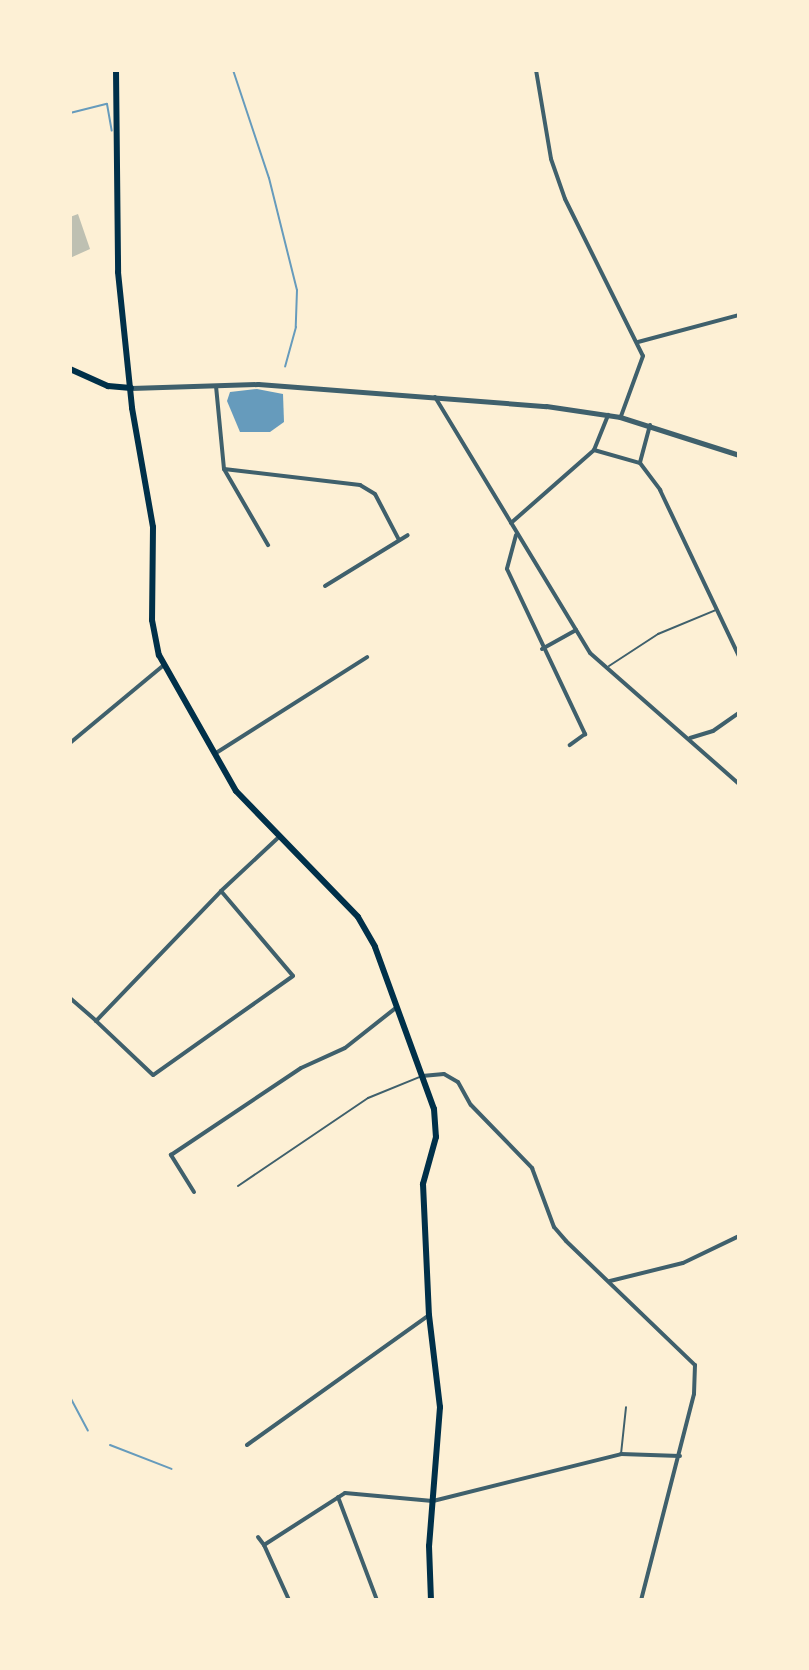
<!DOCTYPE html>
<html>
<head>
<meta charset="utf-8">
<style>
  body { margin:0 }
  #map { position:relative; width:809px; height:1670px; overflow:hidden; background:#fdf0d5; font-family:Raleway,sans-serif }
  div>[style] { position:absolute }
  .water>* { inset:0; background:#669bbc }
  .stream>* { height:2px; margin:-1px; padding:0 1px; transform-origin:1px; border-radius:1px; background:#669bbc }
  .building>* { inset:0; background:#bec0b2 }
  .service>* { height:2px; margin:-1px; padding:0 1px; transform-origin:1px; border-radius:1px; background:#3f606c }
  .minor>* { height:4px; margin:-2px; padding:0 2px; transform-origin:2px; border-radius:2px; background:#3f606c }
  .tertiary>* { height:5px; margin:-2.5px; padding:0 2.5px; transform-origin:2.5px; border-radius:2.5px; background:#3f606c }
  .secondary>* { height:6px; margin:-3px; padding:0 3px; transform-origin:3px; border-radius:3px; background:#003049 }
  span { translate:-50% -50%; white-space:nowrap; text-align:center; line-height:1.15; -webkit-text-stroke:7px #fdf0d5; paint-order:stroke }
  .frame { position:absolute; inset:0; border:72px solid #fdf0d5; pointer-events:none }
</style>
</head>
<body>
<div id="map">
  <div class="water">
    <div style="clip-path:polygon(257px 389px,283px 394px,284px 422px,270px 432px,240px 432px,227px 401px,230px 392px)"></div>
  </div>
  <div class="stream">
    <div style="left:233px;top:70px;width:114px;rotate:71.6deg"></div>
    <div style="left:269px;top:178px;width:115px;rotate:76deg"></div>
    <div style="left:297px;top:290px;width:37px;rotate:92deg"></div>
    <div style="left:296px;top:327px;width:41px;rotate:105.4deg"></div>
    <div style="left:70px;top:113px;width:38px;rotate:-14deg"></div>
    <div style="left:107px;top:104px;width:27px;rotate:80deg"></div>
    <div style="left:70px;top:1397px;width:38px;rotate:62deg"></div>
    <div style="left:110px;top:1445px;width:66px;rotate:21.2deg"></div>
  </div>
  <div class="building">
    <div style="clip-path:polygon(78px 214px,90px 249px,70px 258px,70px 217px)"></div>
  </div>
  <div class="service">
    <div style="left:609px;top:666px;width:59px;rotate:-33.1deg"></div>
    <div style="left:658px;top:634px;width:63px;rotate:-22.5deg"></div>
    <div style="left:238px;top:1186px;width:157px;rotate:-34.1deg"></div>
    <div style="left:368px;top:1098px;width:58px;rotate:-22.2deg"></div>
    <div style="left:621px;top:1454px;width:47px;rotate:-83.9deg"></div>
  </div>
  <div class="minor">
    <div style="left:536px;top:70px;width:90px;rotate:80.4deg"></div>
    <div style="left:551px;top:159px;width:42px;rotate:70.7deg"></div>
    <div style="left:565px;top:199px;width:175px;rotate:63.6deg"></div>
    <div style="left:643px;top:356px;width:64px;rotate:110.1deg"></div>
    <div style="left:638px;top:342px;width:105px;rotate:-15deg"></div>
    <div style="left:216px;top:386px;width:83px;rotate:84.5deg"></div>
    <div style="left:224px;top:469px;width:88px;rotate:59.9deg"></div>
    <div style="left:435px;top:397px;width:299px;rotate:58.8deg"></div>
    <div style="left:590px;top:653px;width:198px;rotate:41.3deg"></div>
    <div style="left:650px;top:425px;width:39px;rotate:105deg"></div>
    <div style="left:640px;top:463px;width:34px;rotate:53deg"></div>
    <div style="left:660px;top:490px;width:184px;rotate:64.6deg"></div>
    <div style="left:594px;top:450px;width:48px;rotate:15.8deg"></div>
    <div style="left:224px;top:469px;width:137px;rotate:6.7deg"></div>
    <div style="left:360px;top:485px;width:17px;rotate:31deg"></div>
    <div style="left:375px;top:494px;width:52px;rotate:62.4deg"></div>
    <div style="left:511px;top:523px;width:111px;rotate:-41.3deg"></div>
    <div style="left:594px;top:450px;width:38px;rotate:-68deg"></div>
    <div style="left:516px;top:535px;width:35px;rotate:105deg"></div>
    <div style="left:507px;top:569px;width:183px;rotate:64.7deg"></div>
    <div style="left:585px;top:734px;width:19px;rotate:144deg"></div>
    <div style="left:325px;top:586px;width:97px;rotate:-31.6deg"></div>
    <div style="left:542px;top:649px;width:39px;rotate:-29deg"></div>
    <div style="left:690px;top:738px;width:24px;rotate:-17deg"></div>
    <div style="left:713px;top:731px;width:32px;rotate:-35deg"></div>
    <div style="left:70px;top:743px;width:122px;rotate:-39.7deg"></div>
    <div style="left:216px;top:753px;width:179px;rotate:-32.4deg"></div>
    <div style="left:221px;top:891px;width:111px;rotate:49.7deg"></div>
    <div style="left:293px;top:976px;width:171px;rotate:144.7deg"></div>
    <div style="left:153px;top:1075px;width:79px;rotate:-136.5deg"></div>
    <div style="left:96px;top:1021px;width:180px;rotate:-46.1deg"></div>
    <div style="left:221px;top:891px;width:81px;rotate:-43deg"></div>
    <div style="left:70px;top:998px;width:35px;rotate:41deg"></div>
    <div style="left:422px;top:1076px;width:22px;rotate:-5deg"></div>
    <div style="left:444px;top:1074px;width:16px;rotate:30deg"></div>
    <div style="left:458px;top:1082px;width:26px;rotate:61deg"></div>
    <div style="left:471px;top:1105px;width:88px;rotate:45.9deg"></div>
    <div style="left:532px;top:1168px;width:63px;rotate:69.6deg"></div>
    <div style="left:554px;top:1227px;width:18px;rotate:49deg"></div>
    <div style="left:566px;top:1241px;width:179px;rotate:43.9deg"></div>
    <div style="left:695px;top:1365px;width:29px;rotate:92deg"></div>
    <div style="left:694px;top:1394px;width:213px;rotate:104.4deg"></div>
    <div style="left:194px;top:1192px;width:44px;rotate:-121.9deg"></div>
    <div style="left:171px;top:1155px;width:156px;rotate:-33.8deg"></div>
    <div style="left:301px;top:1068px;width:48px;rotate:-24.4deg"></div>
    <div style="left:345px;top:1048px;width:66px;rotate:-38.3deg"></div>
    <div style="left:610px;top:1281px;width:75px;rotate:-13.9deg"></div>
    <div style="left:683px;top:1263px;width:62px;rotate:-25.7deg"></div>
    <div style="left:247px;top:1445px;width:224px;rotate:-35.5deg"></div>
    <div style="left:338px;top:1497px;width:110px;rotate:69.3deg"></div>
    <div style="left:258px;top:1537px;width:10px;rotate:53deg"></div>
    <div style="left:289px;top:1600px;width:60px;rotate:-114.4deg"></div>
    <div style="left:264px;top:1545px;width:96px;rotate:-32.7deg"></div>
    <div style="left:345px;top:1493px;width:88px;rotate:5.2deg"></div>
    <div style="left:433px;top:1501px;width:194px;rotate:-14deg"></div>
    <div style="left:621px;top:1454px;width:59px;rotate:1.9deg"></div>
  </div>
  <div class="tertiary">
    <div style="left:131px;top:388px;width:127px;rotate:-1.8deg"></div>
    <div style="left:258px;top:384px;width:289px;rotate:4.4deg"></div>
    <div style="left:546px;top:406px;width:75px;rotate:8.5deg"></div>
    <div style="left:620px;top:417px;width:125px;rotate:17.7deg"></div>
  </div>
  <div class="secondary">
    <div style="left:116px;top:70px;width:202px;rotate:89.4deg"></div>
    <div style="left:118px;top:272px;width:137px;rotate:84.1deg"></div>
    <div style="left:132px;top:408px;width:121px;rotate:80deg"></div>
    <div style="left:153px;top:527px;width:93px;rotate:90.6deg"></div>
    <div style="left:152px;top:620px;width:36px;rotate:79deg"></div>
    <div style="left:159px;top:655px;width:156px;rotate:60.5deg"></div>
    <div style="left:236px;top:791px;width:175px;rotate:45.9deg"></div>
    <div style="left:358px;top:917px;width:34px;rotate:60deg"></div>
    <div style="left:375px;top:947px;width:172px;rotate:70deg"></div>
    <div style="left:434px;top:1109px;width:28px;rotate:86deg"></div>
    <div style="left:436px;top:1137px;width:49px;rotate:105.5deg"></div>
    <div style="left:423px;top:1184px;width:131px;rotate:87.4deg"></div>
    <div style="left:429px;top:1315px;width:93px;rotate:83.2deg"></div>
    <div style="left:440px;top:1407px;width:139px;rotate:94.5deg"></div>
    <div style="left:429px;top:1546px;width:54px;rotate:87.9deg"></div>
    <div style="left:70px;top:369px;width:42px;rotate:24.1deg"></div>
    <div style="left:108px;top:386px;width:23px;rotate:5deg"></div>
  </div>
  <div class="frame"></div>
</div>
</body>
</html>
